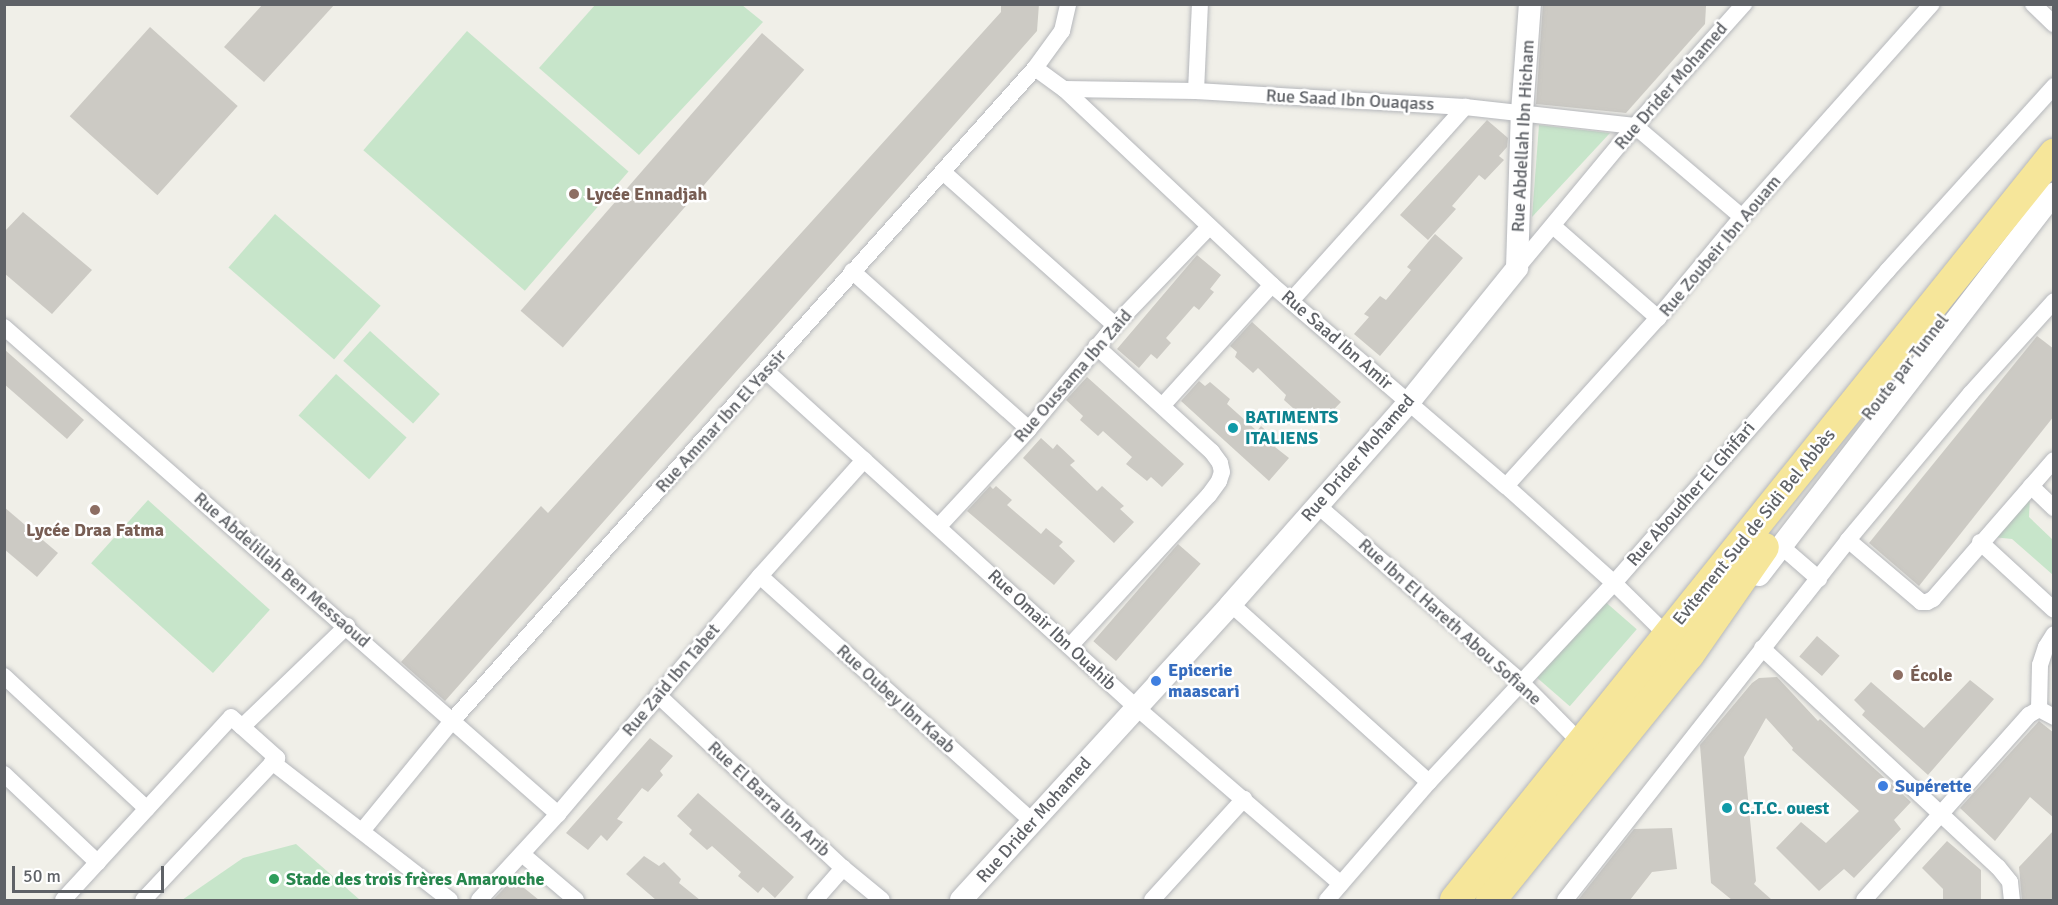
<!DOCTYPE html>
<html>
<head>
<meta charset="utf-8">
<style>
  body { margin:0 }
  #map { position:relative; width:2058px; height:905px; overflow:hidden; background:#f0efe8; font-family:Signika,sans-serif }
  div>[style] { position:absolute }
  .green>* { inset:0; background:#c7e5ca; transform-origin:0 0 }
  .building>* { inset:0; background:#cccac4; transform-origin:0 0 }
  .roads { filter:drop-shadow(0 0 2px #b5b7bb) drop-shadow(0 0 2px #b5b7bb) }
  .street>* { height:16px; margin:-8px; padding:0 8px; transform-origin:8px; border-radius:8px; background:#fff }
  .secondary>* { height:22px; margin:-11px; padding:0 11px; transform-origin:11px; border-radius:11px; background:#fff }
  .highway>* { height:30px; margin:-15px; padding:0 15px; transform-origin:15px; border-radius:15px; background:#f6e69a }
  .dots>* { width:16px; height:16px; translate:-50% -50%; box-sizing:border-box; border:3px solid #fff; border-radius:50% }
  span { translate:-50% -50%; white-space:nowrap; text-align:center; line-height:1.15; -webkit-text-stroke:5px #fff; paint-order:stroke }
  .street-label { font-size:18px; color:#5f6267 }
  .education-label { font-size:18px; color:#785e54; font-weight:700 }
  .left { translate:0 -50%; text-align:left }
  .culture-label { font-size:18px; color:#0d838f; font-weight:700 }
  .shop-label { font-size:18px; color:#366cbe; font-weight:700 }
  .leisure-label { font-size:18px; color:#27864d; font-weight:700 }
  .frame { position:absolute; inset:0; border:6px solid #5f6267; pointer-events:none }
  .scale { position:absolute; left:12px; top:866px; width:152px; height:27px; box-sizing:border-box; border:3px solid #5f6267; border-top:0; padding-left:8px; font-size:18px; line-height:21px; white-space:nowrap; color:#5f6267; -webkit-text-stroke:4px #fff; paint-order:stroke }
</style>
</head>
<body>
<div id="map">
  <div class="green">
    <div style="clip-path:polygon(595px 5px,742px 5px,763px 22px,639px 155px,539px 68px)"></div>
    <div style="left:467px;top:31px;width:214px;height:158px;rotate:41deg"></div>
    <div style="clip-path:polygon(1539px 125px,1610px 133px,1532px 217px)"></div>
    <div style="left:275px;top:214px;width:140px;height:71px;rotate:41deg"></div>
    <div style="left:370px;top:331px;width:94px;height:40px;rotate:42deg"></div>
    <div style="left:336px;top:374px;width:95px;height:56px;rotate:42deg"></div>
    <div style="clip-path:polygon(2030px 496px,2029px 517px,2053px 540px,2053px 575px,2012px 539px,1993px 537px)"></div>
    <div style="left:148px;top:500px;width:164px;height:85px;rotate:42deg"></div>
    <div style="left:1602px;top:599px;width:46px;height:102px;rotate:41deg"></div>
    <div style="clip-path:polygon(296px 844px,360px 900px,182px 900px,243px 858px)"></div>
  </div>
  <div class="building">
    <div style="clip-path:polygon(263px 4px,335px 4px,264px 82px,224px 47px)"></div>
    <div style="clip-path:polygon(1001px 4px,1039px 4px,1037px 31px,445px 701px,401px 662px,541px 506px,548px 513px,1001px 12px)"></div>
    <div style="clip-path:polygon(1543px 4px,1687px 4px,1706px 6px,1705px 24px,1626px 113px,1536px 104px)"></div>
    <div style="left:150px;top:27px;width:118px;height:120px;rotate:42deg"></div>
    <div style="left:762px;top:33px;width:56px;height:368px;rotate:41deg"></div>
    <div style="clip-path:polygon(1487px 120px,1508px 138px,1507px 147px,1499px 156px,1504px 160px,1485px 180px,1479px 175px,1452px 206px,1456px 209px,1428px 240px,1400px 215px)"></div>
    <div style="clip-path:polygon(23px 212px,92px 270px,52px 314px,4px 273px,4px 232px)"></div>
    <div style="clip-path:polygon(1435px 234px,1463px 258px,1380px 356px,1354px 334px,1369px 317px,1364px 314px,1380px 296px,1386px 300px,1411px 270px,1407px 267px)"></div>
    <div style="clip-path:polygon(1197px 255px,1221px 275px,1210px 289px,1214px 292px,1199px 310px,1194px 306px,1166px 338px,1171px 343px,1157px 359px,1151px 354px,1139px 368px,1117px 349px)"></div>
    <div style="clip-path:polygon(1252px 322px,1341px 402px,1320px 424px,1308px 411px,1303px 417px,1284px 400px,1286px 395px,1258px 368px,1253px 373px,1235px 357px,1237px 352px,1230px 346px)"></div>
    <div style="clip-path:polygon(2037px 336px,2054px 349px,2054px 416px,1919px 586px,1869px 543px)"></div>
    <div style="clip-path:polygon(4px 349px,84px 420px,67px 439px,4px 384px)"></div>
    <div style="clip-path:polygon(1087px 377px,1184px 464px,1162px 487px,1151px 477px,1147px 481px,1126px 464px,1132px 457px,1103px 431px,1098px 436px,1080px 420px,1083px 416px,1066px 400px)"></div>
    <div style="clip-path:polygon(1199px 381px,1205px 386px,1210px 382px,1230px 399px,1227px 404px,1257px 431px,1261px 426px,1279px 443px,1275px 447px,1289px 458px,1269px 481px,1181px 401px)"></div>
    <div style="clip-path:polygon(1041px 438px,1053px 449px,1057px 444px,1075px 461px,1070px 465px,1097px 491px,1102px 486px,1124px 506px,1120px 509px,1134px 522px,1114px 543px,1023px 458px)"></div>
    <div style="clip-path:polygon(990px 486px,993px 489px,996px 486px,1012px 500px,1007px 505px,1041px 534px,1046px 528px,1063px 542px,1059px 546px,1075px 561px,1054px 585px,967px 511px)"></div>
    <div style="clip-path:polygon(4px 507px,58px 553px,37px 577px,4px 549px)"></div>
    <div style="left:1178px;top:544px;width:30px;height:129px;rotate:41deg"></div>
    <div style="left:1817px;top:636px;width:30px;height:27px;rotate:41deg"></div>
    <div style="clip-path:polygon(1777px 677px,1818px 721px,1820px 719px,1911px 802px,1894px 820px,1901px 829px,1854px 878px,1844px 869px,1819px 891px,1776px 848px,1801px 822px,1826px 843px,1859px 811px,1792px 750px,1793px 748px,1766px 718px,1744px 757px,1756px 881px,1754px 884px,1772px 900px,1732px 900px,1711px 883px,1700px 745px,1752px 683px,1759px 678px)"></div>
    <div style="clip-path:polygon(1970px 680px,1994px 699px,1928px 775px,1862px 715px,1865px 711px,1854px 700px,1871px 682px,1924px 728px)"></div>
    <div style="clip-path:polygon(2039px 721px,2054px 733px,2054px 818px,2030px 797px,1995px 841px,1960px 808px)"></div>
    <div style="clip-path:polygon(650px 738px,673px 756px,660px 771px,663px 775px,648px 792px,642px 788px,617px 819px,623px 822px,607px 841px,601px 835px,588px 850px,566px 833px)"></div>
    <div style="clip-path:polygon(698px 793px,794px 877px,775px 898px,763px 887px,758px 893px,738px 876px,741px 872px,712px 846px,707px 850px,689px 834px,692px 830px,677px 816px)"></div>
    <div style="clip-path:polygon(1672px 828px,1677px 869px,1652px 872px,1630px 900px,1578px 900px,1634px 829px)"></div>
    <div style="clip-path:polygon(2054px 830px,2054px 900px,2022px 900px,2019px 867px)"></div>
    <div style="clip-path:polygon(1947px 841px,1981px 870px,1981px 900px,1943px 900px,1943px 889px,1922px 868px)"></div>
    <div style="clip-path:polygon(644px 856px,659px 866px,664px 862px,681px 879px,679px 883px,700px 900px,656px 900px,626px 874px)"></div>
    <div style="clip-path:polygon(513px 879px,539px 900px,493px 900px)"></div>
  </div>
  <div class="roads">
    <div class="street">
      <div style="left:2033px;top:4px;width:29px;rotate:44deg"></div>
      <div style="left:1035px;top:68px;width:36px;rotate:36deg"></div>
      <div style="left:1064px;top:89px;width:286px;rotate:43.3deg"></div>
      <div style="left:1272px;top:285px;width:308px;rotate:40.7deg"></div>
      <div style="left:1506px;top:486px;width:145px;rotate:41.9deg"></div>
      <div style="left:1614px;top:583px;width:81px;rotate:44.5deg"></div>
      <div style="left:1064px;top:89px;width:132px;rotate:0.9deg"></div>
      <div style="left:1196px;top:91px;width:269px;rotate:3.4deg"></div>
      <div style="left:1465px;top:107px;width:171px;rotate:6.4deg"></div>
      <div style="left:1635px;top:126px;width:140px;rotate:40.4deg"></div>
      <div style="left:1196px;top:91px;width:87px;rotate:-87.4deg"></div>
      <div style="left:943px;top:172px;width:230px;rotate:41.7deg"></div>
      <div style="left:1553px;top:226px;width:140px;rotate:41.2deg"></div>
      <div style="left:1517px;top:268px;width:185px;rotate:-50.3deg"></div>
      <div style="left:1635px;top:126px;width:164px;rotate:-48.2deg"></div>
      <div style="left:852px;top:271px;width:237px;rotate:41.8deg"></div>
      <div style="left:1291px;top:301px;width:261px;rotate:-48.1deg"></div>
      <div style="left:4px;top:327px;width:738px;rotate:41.32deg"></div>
      <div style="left:766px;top:371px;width:501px;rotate:42.25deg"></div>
      <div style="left:1137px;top:708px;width:269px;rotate:40.8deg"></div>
      <div style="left:1163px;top:405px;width:162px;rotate:-47.8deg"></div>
      <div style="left:1506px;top:486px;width:227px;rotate:-47.9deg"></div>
      <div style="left:1658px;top:318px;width:131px;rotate:-50.3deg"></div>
      <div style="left:1742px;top:217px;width:285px;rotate:-48.3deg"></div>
      <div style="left:2031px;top:486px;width:32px;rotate:44deg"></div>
      <div style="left:1317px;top:505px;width:270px;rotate:40.9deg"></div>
      <div style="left:1521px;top:682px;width:84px;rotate:45.5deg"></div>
      <div style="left:939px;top:526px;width:132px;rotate:-47.1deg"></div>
      <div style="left:1029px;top:429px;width:135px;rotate:-50.4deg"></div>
      <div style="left:1115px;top:325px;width:136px;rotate:-46.2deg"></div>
      <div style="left:1848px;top:540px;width:96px;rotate:40.3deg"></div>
      <div style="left:1921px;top:602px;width:6px"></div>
      <div style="left:1927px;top:602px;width:7px;rotate:-27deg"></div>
      <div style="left:1933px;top:599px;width:184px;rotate:-49deg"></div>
      <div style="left:1980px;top:542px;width:100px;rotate:42.6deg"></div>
      <div style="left:1782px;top:547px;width:49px;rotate:40.9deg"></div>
      <div style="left:760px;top:576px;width:367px;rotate:42deg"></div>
      <div style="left:1231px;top:604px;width:266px;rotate:42deg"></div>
      <div style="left:1070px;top:646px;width:205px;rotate:-47.4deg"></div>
      <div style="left:1209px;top:495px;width:17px;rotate:-54deg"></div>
      <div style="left:1219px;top:481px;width:9px;rotate:-72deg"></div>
      <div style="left:1222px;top:472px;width:9px;rotate:-103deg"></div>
      <div style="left:1220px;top:463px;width:14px;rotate:-126deg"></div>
      <div style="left:1212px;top:452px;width:157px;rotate:-137.6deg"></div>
      <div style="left:1762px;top:648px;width:322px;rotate:42.9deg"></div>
      <div style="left:1998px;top:867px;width:19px;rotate:51deg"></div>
      <div style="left:2010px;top:882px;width:18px;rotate:84deg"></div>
      <div style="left:4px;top:676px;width:195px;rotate:42.9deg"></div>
      <div style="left:658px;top:695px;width:253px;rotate:43.1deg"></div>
      <div style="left:843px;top:868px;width:50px;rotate:39.4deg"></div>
      <div style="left:2039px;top:709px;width:44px;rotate:-88.7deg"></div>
      <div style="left:2040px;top:665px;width:19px;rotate:-72deg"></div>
      <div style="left:2046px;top:647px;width:15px;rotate:-58deg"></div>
      <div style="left:242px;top:727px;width:146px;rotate:-43.9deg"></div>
      <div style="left:272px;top:762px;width:225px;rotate:37.8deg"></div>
      <div style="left:4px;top:774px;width:129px;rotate:43.4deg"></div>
      <div style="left:362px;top:831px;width:142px;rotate:-50.7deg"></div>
      <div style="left:452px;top:721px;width:875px;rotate:-48.24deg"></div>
      <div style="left:1035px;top:68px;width:46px;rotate:-53.9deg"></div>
      <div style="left:1062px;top:31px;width:28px;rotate:-77deg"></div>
      <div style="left:522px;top:854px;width:71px;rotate:40.4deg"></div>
      <div style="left:63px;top:900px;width:248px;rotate:-47.4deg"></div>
      <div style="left:231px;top:717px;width:62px;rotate:41.7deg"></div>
      <div style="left:277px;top:758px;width:195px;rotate:133.3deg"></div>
      <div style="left:479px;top:900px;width:117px;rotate:-47.4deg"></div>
      <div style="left:558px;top:814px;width:312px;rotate:-49.7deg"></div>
      <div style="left:760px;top:576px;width:156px;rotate:-48.1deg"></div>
      <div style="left:815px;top:900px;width:43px;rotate:-48.8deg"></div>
      <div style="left:1152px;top:900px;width:137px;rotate:-47.7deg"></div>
      <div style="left:1327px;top:900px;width:156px;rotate:-49.2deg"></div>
      <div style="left:1429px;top:782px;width:272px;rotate:-47.1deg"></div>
      <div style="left:1614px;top:583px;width:416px;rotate:-48.8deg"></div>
      <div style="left:1888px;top:270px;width:248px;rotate:-47.9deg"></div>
      <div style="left:1565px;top:900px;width:458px;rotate:-51.8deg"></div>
      <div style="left:1848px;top:540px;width:190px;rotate:-50.1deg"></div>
      <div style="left:1970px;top:394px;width:125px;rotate:-47.9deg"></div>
      <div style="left:1864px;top:900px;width:248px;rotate:-48.3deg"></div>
      <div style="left:2029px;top:715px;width:12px;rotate:-31deg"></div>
      <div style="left:2039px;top:709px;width:17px;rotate:28deg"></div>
    </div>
    <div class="secondary">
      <div style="left:1759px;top:575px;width:482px;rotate:-52.3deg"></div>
      <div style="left:961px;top:900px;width:401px;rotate:-47.6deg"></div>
      <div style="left:1231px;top:604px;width:269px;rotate:-48.6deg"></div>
      <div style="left:1409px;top:402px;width:172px;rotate:-51.1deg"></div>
      <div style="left:1517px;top:268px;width:156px;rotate:-88.2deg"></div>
      <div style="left:1522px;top:112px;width:108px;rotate:-85.8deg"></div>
    </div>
    <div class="highway">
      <div style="left:1455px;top:900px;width:957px;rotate:-51.24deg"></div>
      <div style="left:1491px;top:900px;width:315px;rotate:-51.1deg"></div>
      <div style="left:1689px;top:655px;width:131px;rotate:-55.2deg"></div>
    </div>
  </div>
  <div class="dots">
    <div style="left:574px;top:194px;background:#8d6e63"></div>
    <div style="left:1233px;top:428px;background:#0f9aa8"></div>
    <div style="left:95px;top:510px;background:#8d6e63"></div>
    <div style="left:1898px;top:675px;background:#8d6e63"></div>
    <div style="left:1156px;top:681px;background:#3f7fe0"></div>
    <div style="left:1883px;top:786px;background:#3f7fe0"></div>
    <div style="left:1727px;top:808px;background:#0f9aa8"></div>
    <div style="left:274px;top:879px;background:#2e9e5b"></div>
  </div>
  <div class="street-label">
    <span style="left:1671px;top:86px;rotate:-49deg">Rue Drider Mohamed</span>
    <span style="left:1350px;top:100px;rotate:3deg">Rue Saad Ibn Ouaqass</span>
    <span style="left:1523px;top:136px;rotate:-87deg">Rue Abdellah Ibn Hicham</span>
    <span style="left:1720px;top:246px;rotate:-50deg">Rue Zoubeir Ibn Aouam</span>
    <span style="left:1337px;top:340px;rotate:41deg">Rue Saad Ibn Amir</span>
    <span style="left:1905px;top:367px;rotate:-52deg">Route par Tunnel</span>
    <span style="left:1073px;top:376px;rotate:-49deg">Rue Oussama Ibn Zaid</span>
    <span style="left:721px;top:421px;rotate:-48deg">Rue Ammar Ibn El Yassir</span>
    <span style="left:1358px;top:458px;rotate:-49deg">Rue Drider Mohamed</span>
    <span style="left:1691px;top:494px;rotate:-49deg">Rue Aboudher El Ghifari</span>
    <span style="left:1754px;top:527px;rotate:-51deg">Evitement Sud de Sidi Bel Abbès</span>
    <span style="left:282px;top:570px;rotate:41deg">Rue Abdelillah Ben Messaoud</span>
    <span style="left:1450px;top:622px;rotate:42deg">Rue Ibn El Hareth Abou Sofiane</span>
    <span style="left:1052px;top:630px;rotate:43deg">Rue Omair Ibn Ouahib</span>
    <span style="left:671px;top:680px;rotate:-50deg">Rue Zaid Ibn Tabet</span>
    <span style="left:896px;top:699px;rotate:42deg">Rue Oubey Ibn Kaab</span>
    <span style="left:769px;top:799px;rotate:43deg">Rue El Barra Ibn Arib</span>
    <span style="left:1034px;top:820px;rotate:-48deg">Rue Drider Mohamed</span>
  </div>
  <div class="education-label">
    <span class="left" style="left:586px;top:194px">Lycée Ennadjah</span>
    <span style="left:95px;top:530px">Lycée Draa Fatma</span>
    <span class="left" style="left:1910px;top:675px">École</span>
  </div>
  <div class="culture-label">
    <span class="left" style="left:1245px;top:428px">BATIMENTS<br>ITALIENS</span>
    <span class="left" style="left:1739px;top:808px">C.T.C. ouest</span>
  </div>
  <div class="shop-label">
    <span class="left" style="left:1168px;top:681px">Epicerie<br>maascari</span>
    <span class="left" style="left:1895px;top:786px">Supérette</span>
  </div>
  <div class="leisure-label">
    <span class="left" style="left:286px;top:879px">Stade des trois frères Amarouche</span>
  </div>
  <div class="frame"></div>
  <div class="scale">50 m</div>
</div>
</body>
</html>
